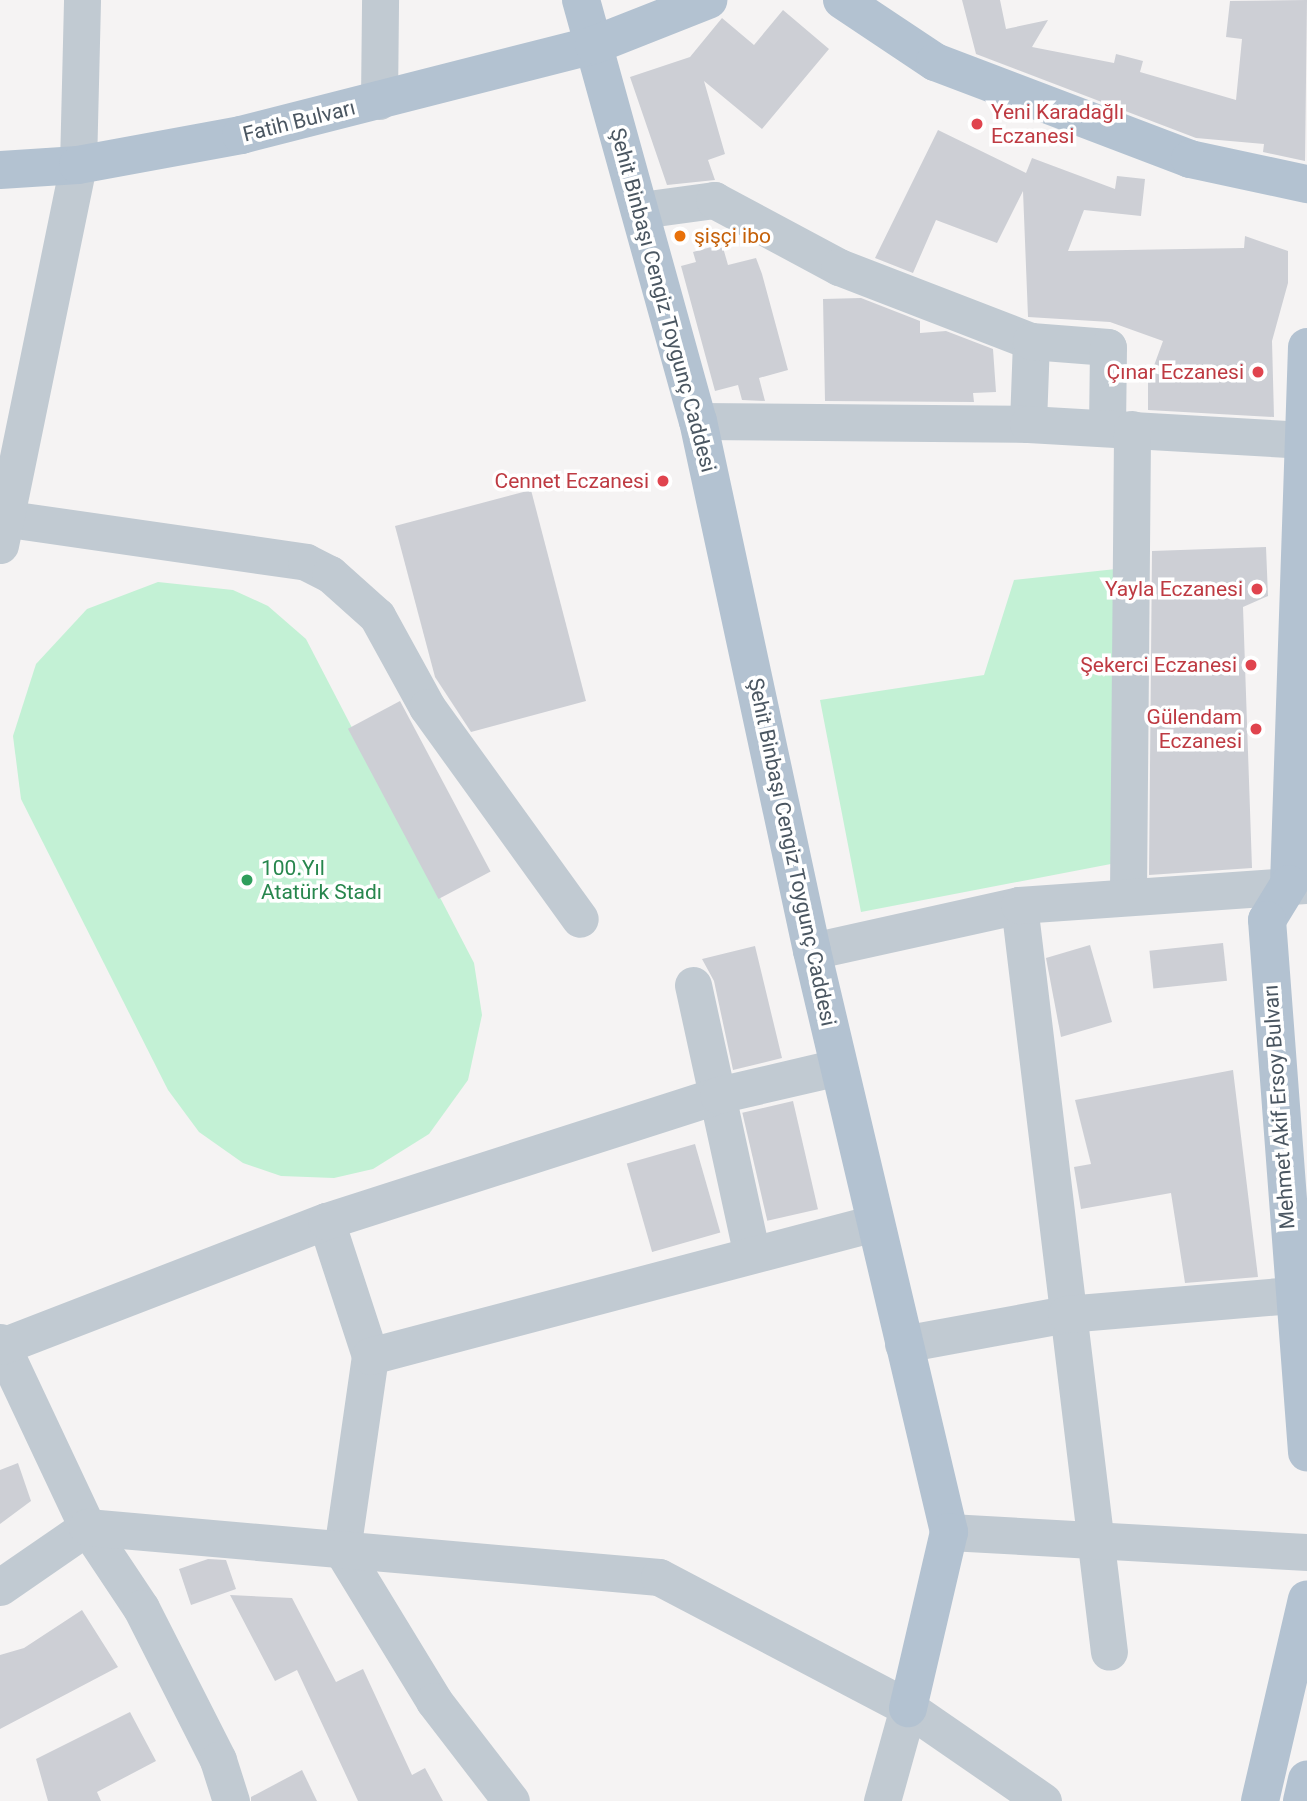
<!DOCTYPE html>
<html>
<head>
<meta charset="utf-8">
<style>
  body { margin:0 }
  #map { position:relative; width:1307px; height:1801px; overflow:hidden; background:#f5f3f3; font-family:Roboto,sans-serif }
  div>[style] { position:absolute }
  .green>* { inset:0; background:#c3f1d5 }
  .building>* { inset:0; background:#cdcfd5; transform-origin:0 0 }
  .minor>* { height:37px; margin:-18.5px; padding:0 18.5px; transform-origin:18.5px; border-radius:18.5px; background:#c1cad2 }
  .major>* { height:38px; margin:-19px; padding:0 19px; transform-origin:19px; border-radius:19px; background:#b3c2d1 }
  .dots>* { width:19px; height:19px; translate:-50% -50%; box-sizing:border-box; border:4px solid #fff; border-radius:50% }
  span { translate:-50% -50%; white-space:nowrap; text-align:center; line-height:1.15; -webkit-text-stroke:7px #fff; paint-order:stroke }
  .health-label { font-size:21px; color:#be3a42 }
  .left { translate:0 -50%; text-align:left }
  .right { translate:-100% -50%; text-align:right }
  .street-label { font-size:21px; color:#4a5661 }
  .food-label { font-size:21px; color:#c56008 }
  .leisure-label { font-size:21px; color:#27864d }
</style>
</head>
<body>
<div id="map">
  <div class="green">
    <div style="clip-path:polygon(1116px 569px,1116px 863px,861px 912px,820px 700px,984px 675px,1014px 580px)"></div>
    <div style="clip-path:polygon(158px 582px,233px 590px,268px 606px,306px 639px,474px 963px,482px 1015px,468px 1080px,429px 1134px,373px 1169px,334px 1178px,281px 1176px,243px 1163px,199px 1132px,168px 1090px,21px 799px,13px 736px,36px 664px,87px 609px)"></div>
  </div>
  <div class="building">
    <div style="clip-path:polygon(962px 0,1000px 0,1006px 29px,1048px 20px,1032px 47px,1114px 63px,1116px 54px,1143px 61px,1140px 72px,1236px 100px,1242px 39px,1226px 37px,1230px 1px,1307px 0,1305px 161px,1263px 152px,1264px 144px,1196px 138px,976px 54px)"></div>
    <div style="clip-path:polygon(783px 10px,829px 49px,762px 129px,704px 81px,725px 154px,708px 160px,715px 180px,667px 185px,630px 77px,690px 57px,722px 18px,754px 45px)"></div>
    <div style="clip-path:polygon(938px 130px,1026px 173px,1032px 158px,1115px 189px,1117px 176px,1145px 179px,1141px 216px,1084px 210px,1068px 251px,1244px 248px,1245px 236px,1288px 251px,1288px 283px,1272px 341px,1274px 417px,1148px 410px,1148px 382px,1163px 341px,1110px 322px,1028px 317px,1023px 191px,997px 243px,936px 220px,913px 273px,875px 258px)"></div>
    <div style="clip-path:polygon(722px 244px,728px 265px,756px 258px,762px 274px,788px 370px,759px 378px,765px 401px,742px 400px,738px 385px,715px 391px,681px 266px,696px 262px,693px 252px)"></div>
    <div style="clip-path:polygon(861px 298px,920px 321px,920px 333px,946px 331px,993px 349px,996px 392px,973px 393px,974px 402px,825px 401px,823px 299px)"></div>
    <div style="clip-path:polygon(531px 490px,586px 701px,471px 732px,435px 677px,395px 526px)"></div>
    <div style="clip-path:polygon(1266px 547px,1268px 596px,1243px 607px,1252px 868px,1149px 875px,1152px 551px)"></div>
    <div style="left:400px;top:701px;width:193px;height:59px;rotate:62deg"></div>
    <div style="left:1223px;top:943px;width:38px;height:74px;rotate:84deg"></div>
    <div style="clip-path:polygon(1090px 945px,1112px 1022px,1061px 1037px,1046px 958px)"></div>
    <div style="clip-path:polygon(755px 946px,782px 1058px,733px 1070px,714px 981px,702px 959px)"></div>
    <div style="clip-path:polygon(1233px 1070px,1258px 1277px,1185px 1283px,1171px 1193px,1081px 1209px,1074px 1167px,1091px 1164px,1075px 1100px)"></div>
    <div style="left:793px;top:1101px;width:111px;height:52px;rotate:77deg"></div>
    <div style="left:695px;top:1144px;width:92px;height:71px;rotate:74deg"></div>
    <div style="clip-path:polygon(18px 1463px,31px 1501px,0 1524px,0 1470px)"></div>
    <div style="clip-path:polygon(208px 1559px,226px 1560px,236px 1589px,191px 1605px,179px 1569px)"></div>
    <div style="clip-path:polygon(230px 1595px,292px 1598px,336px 1682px,363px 1669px,412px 1775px,425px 1768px,443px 1801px,358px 1801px,297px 1670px,275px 1681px)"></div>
    <div style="clip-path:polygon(82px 1610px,118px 1667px,0 1729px,0 1655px,24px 1648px)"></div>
    <div style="clip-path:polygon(130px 1712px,156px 1761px,97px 1792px,101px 1801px,48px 1801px,36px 1759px)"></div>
    <div style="clip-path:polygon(302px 1770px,317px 1801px,251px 1801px,251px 1797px)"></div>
  </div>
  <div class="minor">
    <div style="left:379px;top:101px;width:101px;rotate:-89.4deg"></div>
    <div style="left:641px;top:210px;width:74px;rotate:-7.8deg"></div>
    <div style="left:714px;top:200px;width:142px;rotate:28.2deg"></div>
    <div style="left:839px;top:267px;width:206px;rotate:21.1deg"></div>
    <div style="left:1031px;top:341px;width:83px;rotate:92.1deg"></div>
    <div style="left:1031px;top:341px;width:77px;rotate:4.5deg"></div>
    <div style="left:1108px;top:347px;width:80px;rotate:90.7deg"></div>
    <div style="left:698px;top:421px;width:330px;rotate:0.5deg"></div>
    <div style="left:1028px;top:424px;width:279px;rotate:3.3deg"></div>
    <div style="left:9px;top:519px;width:300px;rotate:8.2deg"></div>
    <div style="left:306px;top:562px;width:27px;rotate:27deg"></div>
    <div style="left:330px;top:574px;width:63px;rotate:41.8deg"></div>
    <div style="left:377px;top:616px;width:104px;rotate:61.2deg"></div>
    <div style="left:427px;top:707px;width:261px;rotate:54.2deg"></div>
    <div style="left:0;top:545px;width:388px;rotate:-78.4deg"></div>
    <div style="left:78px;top:165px;width:165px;rotate:-88.6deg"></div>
    <div style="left:1128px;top:893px;width:464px;rotate:-89.5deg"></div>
    <div style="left:1019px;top:905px;width:752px;rotate:83.13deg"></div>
    <div style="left:812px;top:951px;width:212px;rotate:-12.5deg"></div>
    <div style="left:1019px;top:905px;width:289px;rotate:-4deg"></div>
    <div style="left:693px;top:985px;width:273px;rotate:77.7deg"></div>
    <div style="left:326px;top:1221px;width:142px;rotate:71.9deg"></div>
    <div style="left:370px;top:1356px;width:196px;rotate:98.2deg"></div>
    <div style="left:342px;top:1550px;width:177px;rotate:58.6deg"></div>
    <div style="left:434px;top:1701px;width:126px;rotate:52.4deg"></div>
    <div style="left:0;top:1342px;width:204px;rotate:64.8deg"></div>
    <div style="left:87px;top:1527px;width:97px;rotate:56.3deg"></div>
    <div style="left:141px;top:1608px;width:170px;rotate:63.1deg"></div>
    <div style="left:218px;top:1760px;width:43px;rotate:72.4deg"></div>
    <div style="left:903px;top:1344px;width:166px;rotate:-10.4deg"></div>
    <div style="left:1066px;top:1314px;width:227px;rotate:-4.8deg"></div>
    <div style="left:2px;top:1346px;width:347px;rotate:-21.1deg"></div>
    <div style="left:326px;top:1221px;width:412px;rotate:-17.8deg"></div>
    <div style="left:718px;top:1095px;width:123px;rotate:-13.1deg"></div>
    <div style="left:370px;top:1356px;width:521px;rotate:-14.78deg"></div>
    <div style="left:949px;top:1532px;width:359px;rotate:3.2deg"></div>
    <div style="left:0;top:1587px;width:106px;rotate:-34.6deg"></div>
    <div style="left:87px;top:1527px;width:574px;rotate:5deg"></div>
    <div style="left:659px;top:1577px;width:281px;rotate:27.7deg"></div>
    <div style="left:908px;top:1708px;width:164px;rotate:34.6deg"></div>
    <div style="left:882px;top:1801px;width:97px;rotate:-74.4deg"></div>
  </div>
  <div class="major">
    <div style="left:581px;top:0;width:437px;rotate:74.5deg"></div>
    <div style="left:698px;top:421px;width:542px;rotate:77.86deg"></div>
    <div style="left:812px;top:951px;width:597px;rotate:76.73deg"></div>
    <div style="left:949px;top:1532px;width:181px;rotate:103.1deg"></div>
    <div style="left:842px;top:0;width:112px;rotate:33.7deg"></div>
    <div style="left:935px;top:62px;width:273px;rotate:20.8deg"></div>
    <div style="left:1190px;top:159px;width:120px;rotate:12.1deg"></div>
    <div style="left:0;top:170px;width:78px;rotate:-3.7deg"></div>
    <div style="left:78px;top:165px;width:166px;rotate:-10.4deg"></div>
    <div style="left:241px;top:135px;width:364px;rotate:-14.3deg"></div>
    <div style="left:594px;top:45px;width:123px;rotate:-21.5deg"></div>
    <div style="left:1307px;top:347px;width:537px;rotate:91.92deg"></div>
    <div style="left:1289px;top:884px;width:42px;rotate:121.4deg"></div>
    <div style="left:1267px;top:920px;width:534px;rotate:85.7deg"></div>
    <div style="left:1260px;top:1801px;width:207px;rotate:-76.9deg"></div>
    <div style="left:1302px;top:1801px;width:22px;rotate:-77deg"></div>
  </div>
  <div class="dots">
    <div style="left:977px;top:124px;background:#e0444e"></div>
    <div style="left:680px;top:236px;background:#e8710a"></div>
    <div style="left:1258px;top:372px;background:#e0444e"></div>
    <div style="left:663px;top:481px;background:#e0444e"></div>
    <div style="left:1257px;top:589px;background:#e0444e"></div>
    <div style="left:1251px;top:665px;background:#e0444e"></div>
    <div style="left:1256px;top:729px;background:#e0444e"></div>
    <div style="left:247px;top:880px;background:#2e9e5b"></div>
  </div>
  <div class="health-label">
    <span class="left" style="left:991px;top:124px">Yeni Karadağlı<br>Eczanesi</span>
    <span class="right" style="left:1244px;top:372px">Çınar Eczanesi</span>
    <span class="right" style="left:649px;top:481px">Cennet Eczanesi</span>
    <span class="right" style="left:1243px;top:589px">Yayla Eczanesi</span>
    <span class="right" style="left:1237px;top:665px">Şekerci Eczanesi</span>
    <span class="right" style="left:1242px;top:729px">Gülendam<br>Eczanesi</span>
  </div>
  <div class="street-label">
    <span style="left:299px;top:121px;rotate:-14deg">Fatih Bulvarı</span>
    <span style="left:663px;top:300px;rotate:75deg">Şehit Binbaşı Cengiz Toygunç Caddesi</span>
    <span style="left:792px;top:852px;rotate:78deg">Şehit Binbaşı Cengiz Toygunç Caddesi</span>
    <span style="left:1279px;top:1107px;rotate:-94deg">Mehmet Akif Ersoy Bulvarı</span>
  </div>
  <div class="food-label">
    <span class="left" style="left:694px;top:236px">şişçi ibo</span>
  </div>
  <div class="leisure-label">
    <span class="left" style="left:261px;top:880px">100.Yıl<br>Atatürk Stadı</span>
  </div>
</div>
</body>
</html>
